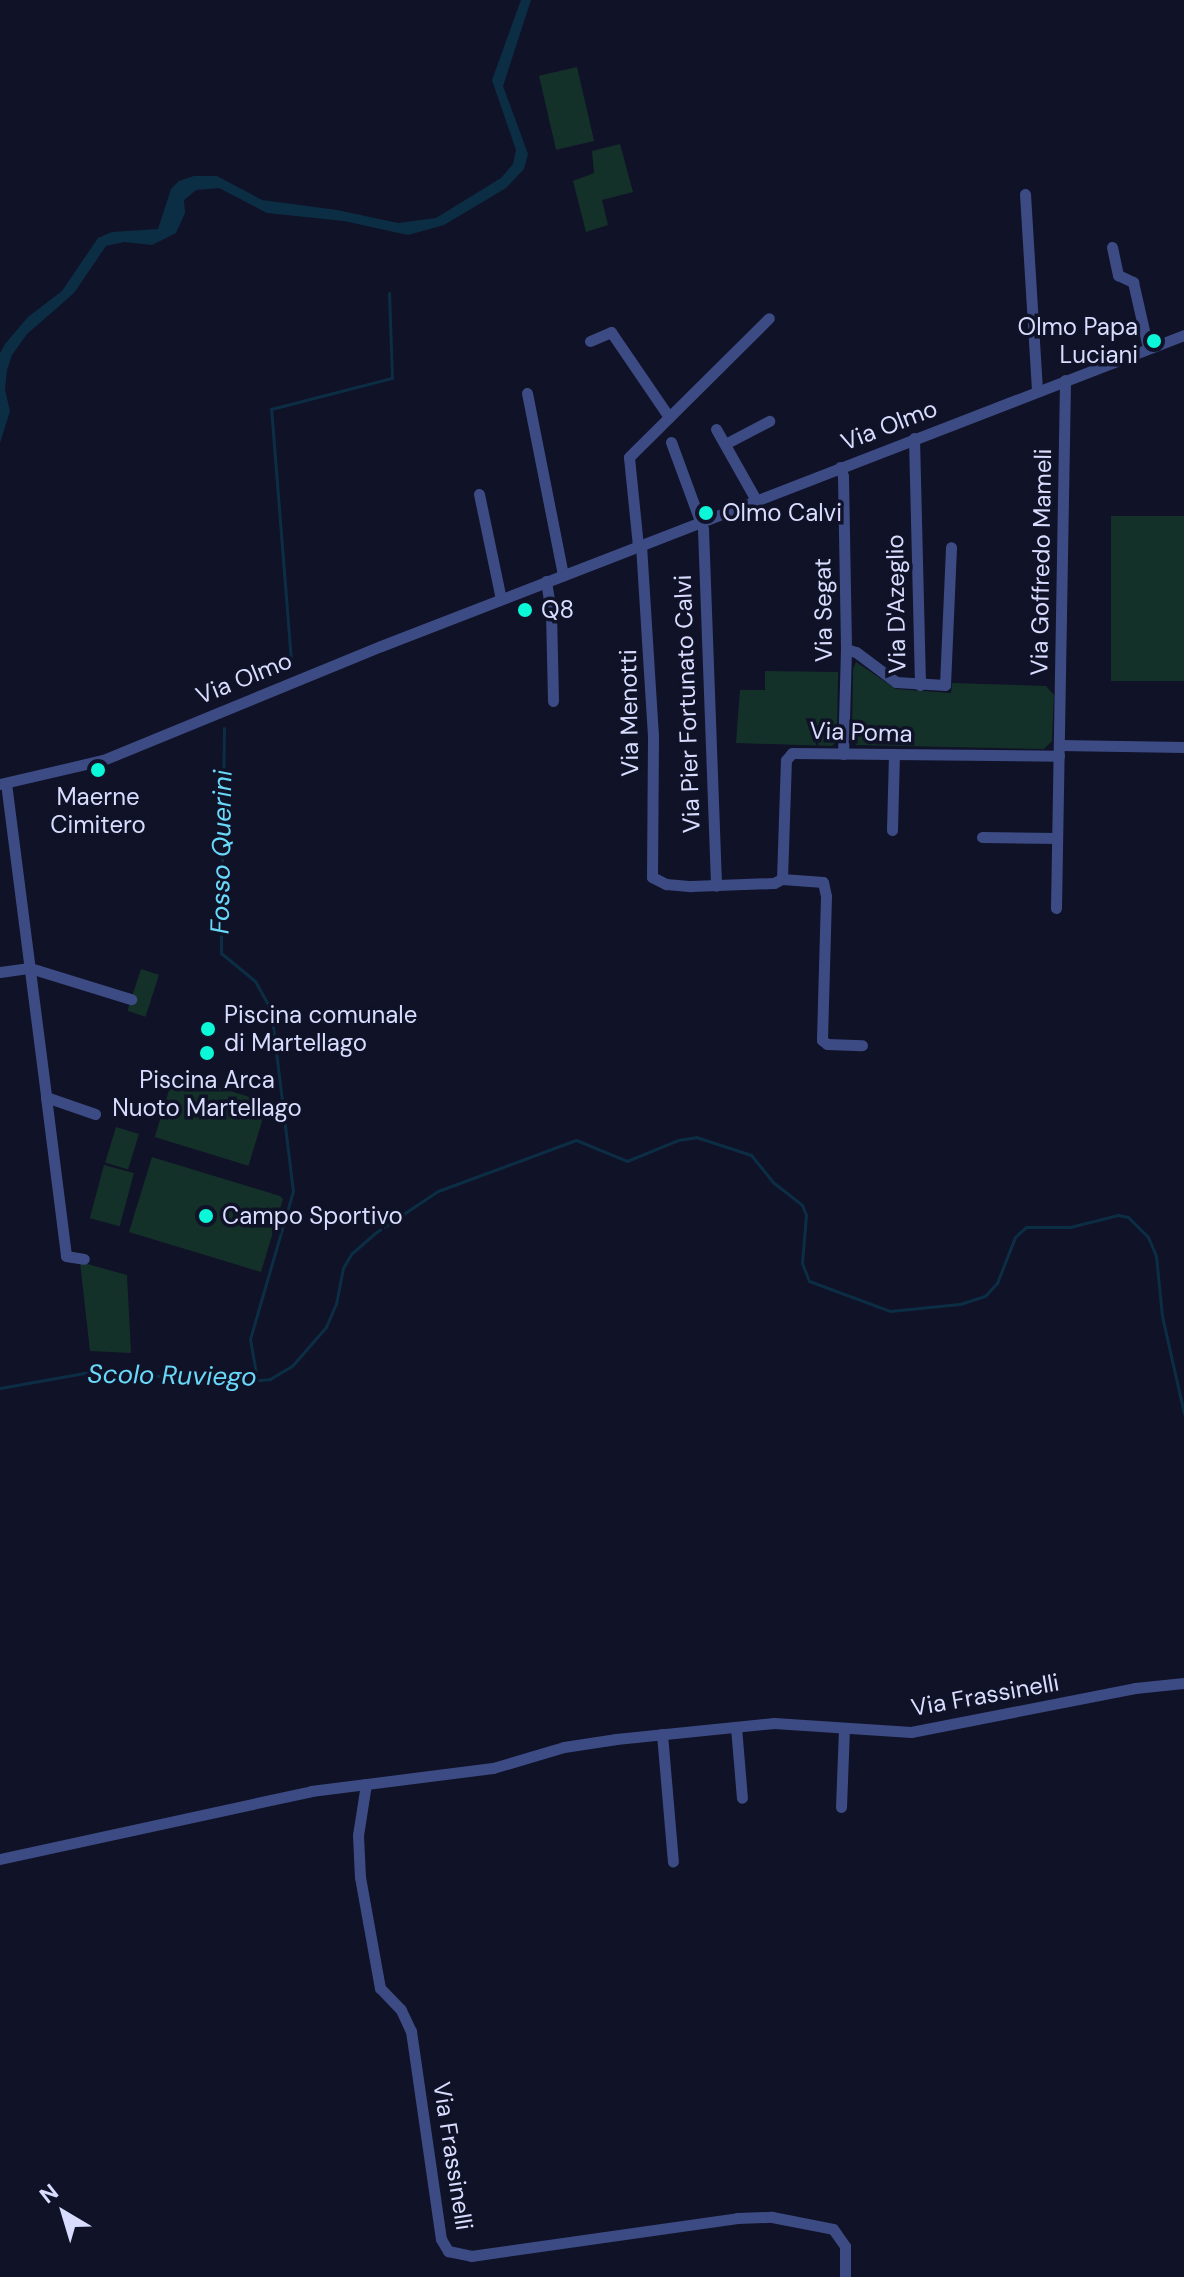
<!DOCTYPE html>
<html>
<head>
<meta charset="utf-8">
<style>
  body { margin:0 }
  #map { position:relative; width:1184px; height:2277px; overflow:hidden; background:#101227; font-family:"DM Sans",sans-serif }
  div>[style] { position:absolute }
  .green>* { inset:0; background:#143129; transform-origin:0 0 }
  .water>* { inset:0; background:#0c2e44 }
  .stream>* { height:3px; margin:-1.5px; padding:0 1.5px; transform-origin:1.5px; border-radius:1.5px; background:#0c2e44 }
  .minor>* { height:11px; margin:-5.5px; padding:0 5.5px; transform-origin:5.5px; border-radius:5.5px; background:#3d4b84 }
  .dots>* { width:22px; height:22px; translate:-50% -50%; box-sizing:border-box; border:4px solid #101227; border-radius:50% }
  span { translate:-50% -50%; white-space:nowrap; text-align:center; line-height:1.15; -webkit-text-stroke:7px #101227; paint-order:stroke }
  .poi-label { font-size:24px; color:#d8dcfe }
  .right { translate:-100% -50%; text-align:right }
  .left { translate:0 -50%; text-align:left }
  .street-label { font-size:24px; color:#d8dcfe }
  .water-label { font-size:26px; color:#69d9fa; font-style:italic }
  .north { position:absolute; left:24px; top:2173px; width:80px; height:80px; -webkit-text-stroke:6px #101227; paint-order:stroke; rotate:322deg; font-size:22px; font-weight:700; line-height:32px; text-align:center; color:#d8dcfe }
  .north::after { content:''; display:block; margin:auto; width:28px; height:36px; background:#d8dcfe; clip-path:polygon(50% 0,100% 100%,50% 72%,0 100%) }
</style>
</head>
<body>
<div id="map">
  <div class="green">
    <div style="left:577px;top:67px;width:76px;height:39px;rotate:77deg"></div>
    <div style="clip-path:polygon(620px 144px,633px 192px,602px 200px,608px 225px,586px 232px,573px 181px,594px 173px,592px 151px)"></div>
    <div style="left:1184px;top:516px;width:165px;height:73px;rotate:90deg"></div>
    <div style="clip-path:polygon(856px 662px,896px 689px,951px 693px,952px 683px,1046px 686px,1054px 695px,1052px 741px,1044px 749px,856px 745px,852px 735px,853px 669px)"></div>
    <div style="clip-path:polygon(765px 671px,838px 672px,837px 741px,832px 746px,736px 743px,740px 690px,765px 690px)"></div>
    <div style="left:141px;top:969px;width:19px;height:44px;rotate:18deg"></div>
    <div style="left:174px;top:1074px;width:98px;height:66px;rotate:17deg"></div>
    <div style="left:116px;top:1127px;width:24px;height:37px;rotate:17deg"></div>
    <div style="clip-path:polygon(152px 1157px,280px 1196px,283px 1199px,261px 1272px,129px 1232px)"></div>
    <div style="left:104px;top:1165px;width:31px;height:55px;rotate:15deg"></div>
    <div style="clip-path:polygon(80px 1262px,127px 1275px,131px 1353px,90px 1351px)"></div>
  </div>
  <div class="water">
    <div style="clip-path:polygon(521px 0,531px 0,503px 86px,528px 154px,524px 169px,506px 188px,444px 225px,408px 235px,344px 221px,267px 213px,219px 188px,196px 190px,184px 200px,185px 213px,176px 233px,152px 245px,124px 242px,106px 246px,74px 293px,27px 334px,12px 355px,7px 370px,5px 390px,10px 411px,0 443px,0 353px,5px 344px,28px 317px,62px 291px,98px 238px,112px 232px,158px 229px,171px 189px,179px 181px,194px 176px,217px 176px,262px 200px,337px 210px,398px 223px,436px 218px,501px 178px,513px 164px,516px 150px,492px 80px)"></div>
  </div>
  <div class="stream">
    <div style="left:291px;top:661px;width:253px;rotate:-94.5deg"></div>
    <div style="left:271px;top:409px;width:125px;rotate:-14.4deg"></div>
    <div style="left:392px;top:378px;width:85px;rotate:-92deg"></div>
    <div style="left:224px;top:728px;width:225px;rotate:90.8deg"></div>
    <div style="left:221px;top:953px;width:44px;rotate:39.5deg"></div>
    <div style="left:255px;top:981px;width:33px;rotate:61deg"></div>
    <div style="left:271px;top:1010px;width:182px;rotate:83.1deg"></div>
    <div style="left:293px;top:1191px;width:154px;rotate:106.2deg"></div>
    <div style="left:250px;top:1339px;width:41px;rotate:80.1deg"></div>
    <div style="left:0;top:1388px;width:97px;rotate:-10.1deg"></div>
    <div style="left:95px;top:1371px;width:142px;rotate:4.4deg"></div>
    <div style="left:237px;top:1382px;width:33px;rotate:-5deg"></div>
    <div style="left:270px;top:1379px;width:26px;rotate:-31deg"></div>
    <div style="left:292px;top:1366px;width:52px;rotate:-48.9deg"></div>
    <div style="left:326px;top:1327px;width:25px;rotate:-67deg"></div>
    <div style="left:336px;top:1304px;width:37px;rotate:-79deg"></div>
    <div style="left:343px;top:1268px;width:16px;rotate:-60deg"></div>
    <div style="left:351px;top:1254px;width:32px;rotate:-41deg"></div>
    <div style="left:375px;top:1233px;width:76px;rotate:-33.7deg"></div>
    <div style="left:438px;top:1191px;width:147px;rotate:-20.3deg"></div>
    <div style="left:576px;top:1140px;width:55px;rotate:22.4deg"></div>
    <div style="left:627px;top:1161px;width:55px;rotate:-22.4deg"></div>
    <div style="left:678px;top:1140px;width:18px;rotate:-9deg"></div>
    <div style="left:696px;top:1137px;width:58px;rotate:18.1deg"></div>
    <div style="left:751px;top:1155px;width:36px;rotate:51deg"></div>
    <div style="left:774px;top:1183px;width:36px;rotate:38deg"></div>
    <div style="left:802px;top:1205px;width:11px;rotate:68deg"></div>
    <div style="left:806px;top:1215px;width:48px;rotate:94.8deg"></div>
    <div style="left:802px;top:1263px;width:19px;rotate:69deg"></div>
    <div style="left:809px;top:1281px;width:86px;rotate:20.3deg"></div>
    <div style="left:890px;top:1311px;width:70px;rotate:-5.7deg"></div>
    <div style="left:960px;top:1304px;width:26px;rotate:-18deg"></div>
    <div style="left:985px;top:1296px;width:18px;rotate:-47deg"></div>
    <div style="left:997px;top:1283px;width:49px;rotate:-68.6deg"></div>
    <div style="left:1015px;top:1237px;width:15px;rotate:-42deg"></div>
    <div style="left:1026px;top:1227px;width:44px"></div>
    <div style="left:1070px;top:1227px;width:49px;rotate:-14deg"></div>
    <div style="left:1118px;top:1215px;width:10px;rotate:11deg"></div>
    <div style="left:1128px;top:1217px;width:28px;rotate:45deg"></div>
    <div style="left:1148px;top:1237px;width:21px;rotate:67deg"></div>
    <div style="left:1156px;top:1256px;width:60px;rotate:84.3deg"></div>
    <div style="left:1162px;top:1316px;width:100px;rotate:77.3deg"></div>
  </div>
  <div class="minor">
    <div style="left:1025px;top:194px;width:197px;rotate:86.5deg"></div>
    <div style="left:1112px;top:247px;width:29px;rotate:78deg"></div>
    <div style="left:1118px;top:275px;width:17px;rotate:25deg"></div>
    <div style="left:1133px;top:282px;width:68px;rotate:77.2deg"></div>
    <div style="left:590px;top:341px;width:23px;rotate:-23deg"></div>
    <div style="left:611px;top:332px;width:103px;rotate:55.7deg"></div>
    <div style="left:527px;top:393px;width:186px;rotate:78.8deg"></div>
    <div style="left:716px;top:429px;width:81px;rotate:60.6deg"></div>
    <div style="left:914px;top:438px;width:247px;rotate:88.6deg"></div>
    <div style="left:671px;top:442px;width:93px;rotate:69.8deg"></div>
    <div style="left:703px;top:529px;width:357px;rotate:87.9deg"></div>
    <div style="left:725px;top:444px;width:50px;rotate:-27.6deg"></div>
    <div style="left:840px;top:467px;width:9px;rotate:72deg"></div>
    <div style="left:843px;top:476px;width:173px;rotate:89deg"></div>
    <div style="left:846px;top:649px;width:105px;rotate:91.6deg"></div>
    <div style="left:479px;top:494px;width:107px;rotate:78.2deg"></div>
    <div style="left:641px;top:545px;width:193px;rotate:86.4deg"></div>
    <div style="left:653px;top:738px;width:139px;rotate:90.4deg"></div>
    <div style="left:652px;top:877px;width:16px;rotate:27deg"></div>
    <div style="left:666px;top:884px;width:25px;rotate:5deg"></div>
    <div style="left:691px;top:886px;width:83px;rotate:-2.1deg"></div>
    <div style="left:774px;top:883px;width:9px;rotate:-27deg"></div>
    <div style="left:782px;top:879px;width:41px;rotate:4.2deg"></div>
    <div style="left:823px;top:882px;width:14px;rotate:78deg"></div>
    <div style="left:826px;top:896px;width:144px;rotate:91.6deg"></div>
    <div style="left:822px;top:1040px;width:6px;rotate:39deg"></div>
    <div style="left:827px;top:1044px;width:35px;rotate:2deg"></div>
    <div style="left:638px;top:546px;width:89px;rotate:-95.8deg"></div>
    <div style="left:629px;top:457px;width:197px;rotate:-44.8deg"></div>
    <div style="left:546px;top:581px;width:31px;rotate:81deg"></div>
    <div style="left:551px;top:612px;width:89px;rotate:88.7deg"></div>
    <div style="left:846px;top:649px;width:10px;rotate:17deg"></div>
    <div style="left:856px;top:652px;width:50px;rotate:36.9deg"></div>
    <div style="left:896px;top:682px;width:49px;rotate:3.5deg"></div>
    <div style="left:945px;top:685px;width:138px;rotate:-87.5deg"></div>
    <div style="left:1059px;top:745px;width:125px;rotate:0.9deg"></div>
    <div style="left:6px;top:783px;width:317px;rotate:82.7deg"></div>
    <div style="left:46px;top:1097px;width:52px;rotate:19.1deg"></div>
    <div style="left:0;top:784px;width:106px;rotate:-13.1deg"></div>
    <div style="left:103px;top:760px;width:300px;rotate:-22.3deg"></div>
    <div style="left:381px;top:646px;width:861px;rotate:-21.17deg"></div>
    <div style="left:892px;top:830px;width:74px;rotate:-88.5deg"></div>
    <div style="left:982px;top:837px;width:75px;rotate:0.8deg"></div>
    <div style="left:782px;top:879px;width:119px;rotate:-88.1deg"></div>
    <div style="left:786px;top:760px;width:9px;rotate:-49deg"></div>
    <div style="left:792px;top:753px;width:267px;rotate:0.6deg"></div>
    <div style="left:1056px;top:908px;width:528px;rotate:-89.02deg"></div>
    <div style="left:0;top:972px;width:30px;rotate:-8deg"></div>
    <div style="left:30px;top:968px;width:106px;rotate:17.1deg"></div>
    <div style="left:46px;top:1097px;width:160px;rotate:82.8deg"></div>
    <div style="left:66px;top:1256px;width:18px;rotate:9deg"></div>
    <div style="left:736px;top:1727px;width:71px;rotate:85.2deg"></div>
    <div style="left:662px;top:1734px;width:128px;rotate:85.1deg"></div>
    <div style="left:366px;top:1784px;width:52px;rotate:98.9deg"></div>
    <div style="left:358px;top:1835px;width:42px;rotate:87.3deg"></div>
    <div style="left:360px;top:1877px;width:113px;rotate:79.8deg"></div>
    <div style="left:380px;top:1988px;width:30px;rotate:46deg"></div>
    <div style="left:401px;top:2010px;width:23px;rotate:65deg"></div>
    <div style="left:411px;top:2031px;width:210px;rotate:81.8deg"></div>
    <div style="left:441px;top:2239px;width:14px;rotate:60deg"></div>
    <div style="left:448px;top:2251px;width:24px;rotate:12deg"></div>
    <div style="left:471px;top:2256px;width:269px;rotate:-8.1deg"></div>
    <div style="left:737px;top:2218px;width:35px;rotate:-2deg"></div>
    <div style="left:772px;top:2217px;width:62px;rotate:11.1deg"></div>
    <div style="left:833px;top:2229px;width:21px;rotate:55deg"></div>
    <div style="left:845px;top:2246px;width:31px;rotate:90deg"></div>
    <div style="left:841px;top:1807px;width:78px;rotate:-87.8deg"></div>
    <div style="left:0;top:1859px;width:318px;rotate:-12.3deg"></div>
    <div style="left:311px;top:1791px;width:183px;rotate:-7.2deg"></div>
    <div style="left:493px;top:1768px;width:74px;rotate:-16.5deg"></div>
    <div style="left:564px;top:1747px;width:53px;rotate:-8.7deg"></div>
    <div style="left:616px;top:1739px;width:159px;rotate:-5.8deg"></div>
    <div style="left:774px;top:1723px;width:137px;rotate:3.8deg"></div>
    <div style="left:911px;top:1732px;width:228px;rotate:-11.1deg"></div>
    <div style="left:1135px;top:1688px;width:49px;rotate:-5.8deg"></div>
  </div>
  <div class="dots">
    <div style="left:1154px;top:341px;background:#0bf7d7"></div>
    <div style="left:706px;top:513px;background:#0bf7d7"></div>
    <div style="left:525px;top:610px;background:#0bf7d7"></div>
    <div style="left:98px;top:770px;background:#0bf7d7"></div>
    <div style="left:208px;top:1029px;background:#0bf7d7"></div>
    <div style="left:207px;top:1053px;background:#0bf7d7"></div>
    <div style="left:206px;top:1216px;background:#0bf7d7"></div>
  </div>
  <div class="poi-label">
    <span class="right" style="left:1138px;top:341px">Olmo Papa<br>Luciani</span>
    <span class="left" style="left:722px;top:513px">Olmo Calvi</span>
    <span class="left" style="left:541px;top:610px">Q8</span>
    <span style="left:98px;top:811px">Maerne<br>Cimitero</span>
    <span class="left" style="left:224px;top:1029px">Piscina comunale<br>di Martellago</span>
    <span style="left:207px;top:1094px">Piscina Arca<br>Nuoto Martellago</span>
    <span class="left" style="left:222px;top:1216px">Campo Sportivo</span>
  </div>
  <div class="street-label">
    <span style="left:889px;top:425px;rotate:-21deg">Via Olmo</span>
    <span style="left:1041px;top:562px;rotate:-89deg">Via Goffredo Mameli</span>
    <span style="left:896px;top:604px;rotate:-91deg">Via D'Azeglio</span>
    <span style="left:823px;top:610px;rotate:-91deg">Via Segat</span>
    <span style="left:244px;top:678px;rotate:-22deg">Via Olmo</span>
    <span style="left:687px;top:704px;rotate:-92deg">Via Pier Fortunato Calvi</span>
    <span style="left:629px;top:713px;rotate:-91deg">Via Menotti</span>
    <span style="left:861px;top:732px;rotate:2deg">Via Poma</span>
    <span style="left:985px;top:1695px;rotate:-10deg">Via Frassinelli</span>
    <span style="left:453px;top:2156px;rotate:81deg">Via Frassinelli</span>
  </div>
  <div class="water-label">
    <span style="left:222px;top:852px;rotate:-89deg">Fosso Querini</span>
    <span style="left:172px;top:1376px;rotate:1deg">Scolo Ruviego</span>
  </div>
  <div class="north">N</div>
</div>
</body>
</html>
